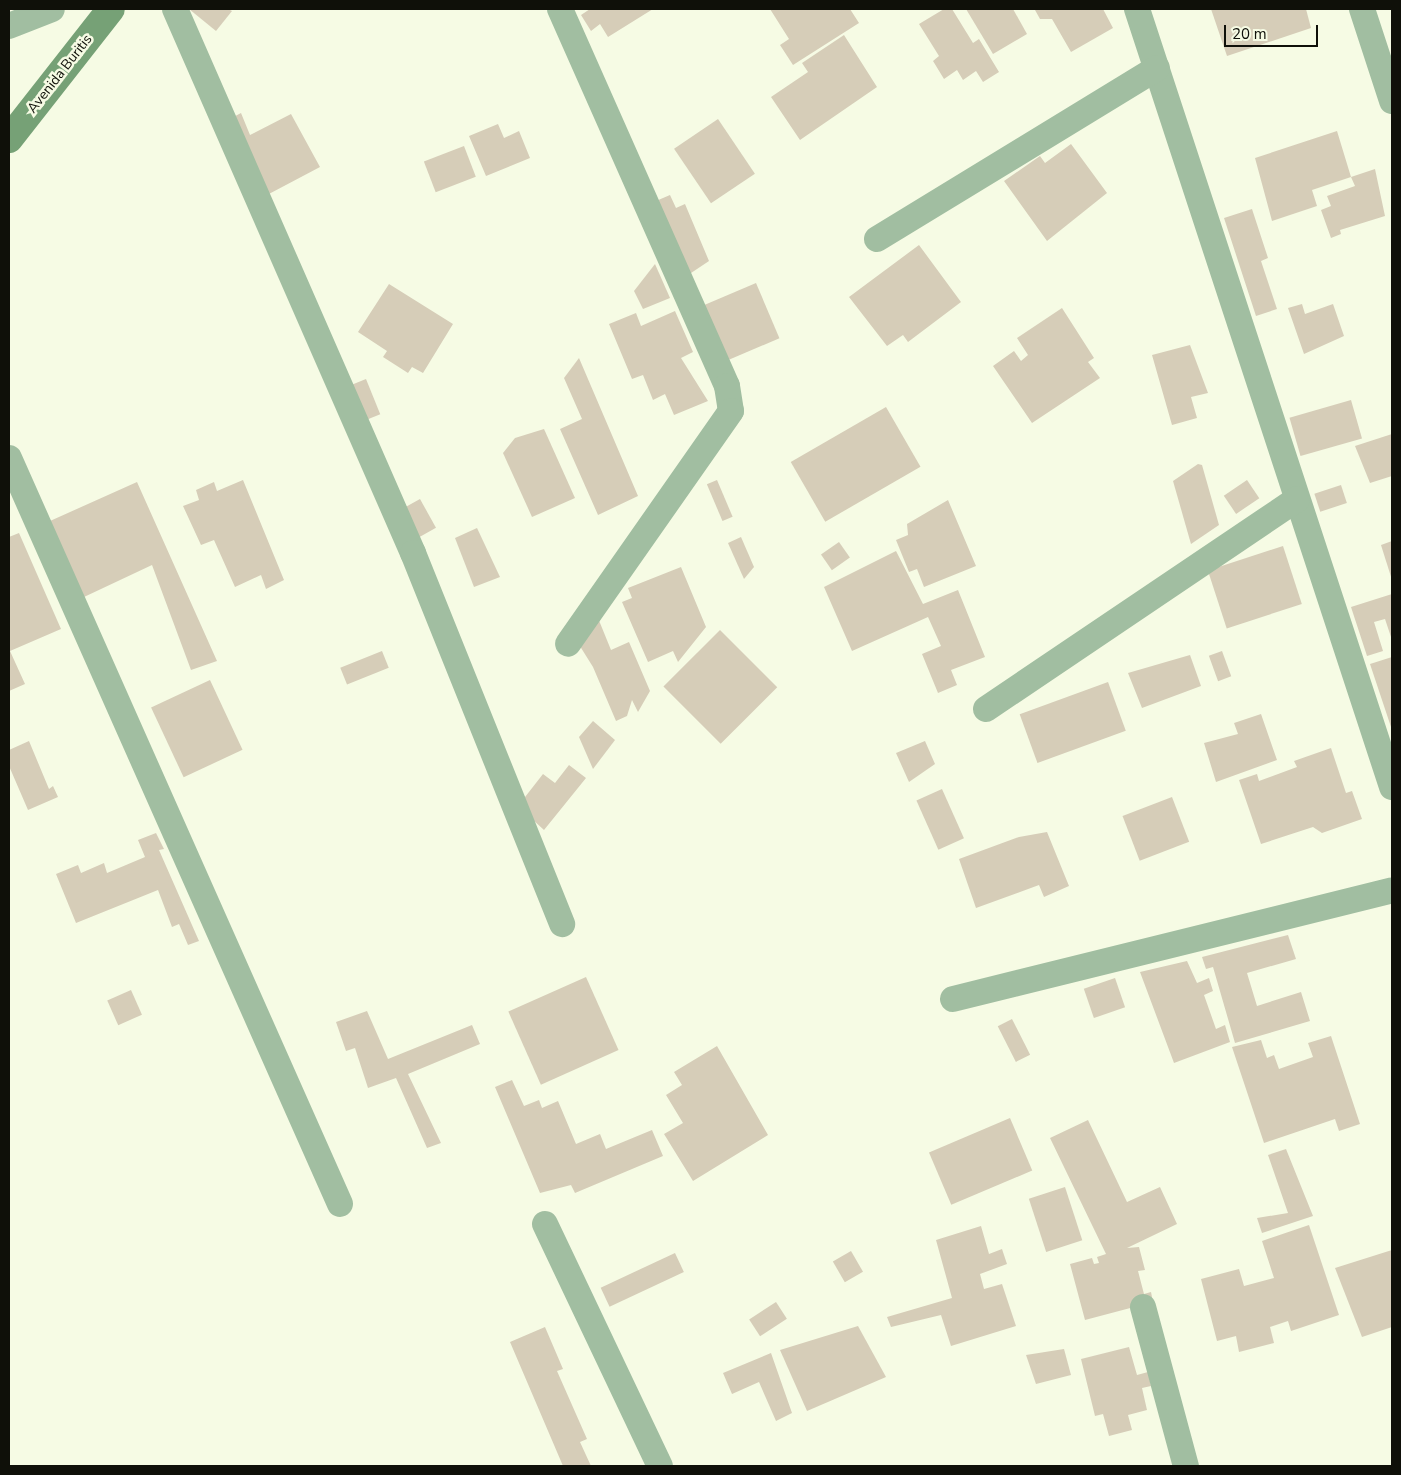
<!DOCTYPE html>
<html>
<head>
<meta charset="utf-8">
<style>
  body { margin:0 }
  #map { position:relative; width:1401px; height:1475px; overflow:hidden; background:#f6fbe4; font-family:"Nunito Sans",sans-serif }
  div>[style] { position:absolute }
  .building>* { inset:0; background:#d6cdb8; transform-origin:0 0 }
  .street>* { height:26px; margin:-13px; padding:0 13px; transform-origin:13px; border-radius:13px; background:#a1bea1 }
  .secondary>* { height:28px; margin:-14px; padding:0 14px; transform-origin:14px; border-radius:14px; background:#76a176 }
  span { translate:-50% -50%; white-space:nowrap; text-align:center; line-height:1.15; -webkit-text-stroke:5px #f6fbe4; paint-order:stroke }
  .street-label { font-size:14px; color:#0f1009 }
  .frame { position:absolute; inset:0; border:10px solid #0f1009; pointer-events:none }
  .scale { position:absolute; left:1224px; top:25px; width:94px; height:22px; box-sizing:border-box; border:2px solid #0f1009; border-top:0; padding-left:6px; font-size:15px; line-height:18px; white-space:nowrap; color:#0f1009; -webkit-text-stroke:4px #f6fbe4; paint-order:stroke }
</style>
</head>
<body>
<div id="map">
  <div class="building">
    <div style="clip-path:polygon(189px 9px,228px 9px,232px 11px,216px 31px)"></div>
    <div style="clip-path:polygon(590px 9px,653px 9px,608px 37px,600px 24px,591px 31px,581px 15px)"></div>
    <div style="clip-path:polygon(770px 9px,850px 9px,859px 23px,793px 65px,780px 45px,789px 39px)"></div>
    <div style="clip-path:polygon(944px 9px,952px 9px,973px 43px,979px 39px,999px 72px,983px 82px,976px 71px,963px 80px,957px 70px,944px 79px,933px 61px,939px 56px,919px 24px)"></div>
    <div style="clip-path:polygon(966px 9px,1013px 9px,1027px 34px,993px 54px)"></div>
    <div style="clip-path:polygon(1103px 9px,1113px 28px,1071px 52px,1052px 19px,1040px 19px,1035px 10px)"></div>
    <div style="clip-path:polygon(1211px 9px,1306px 9px,1311px 28px,1227px 56px)"></div>
    <div style="clip-path:polygon(844px 35px,877px 87px,800px 140px,771px 97px,808px 72px,802px 63px)"></div>
    <div style="clip-path:polygon(241px 113px,250px 135px,291px 114px,320px 167px,267px 195px,222px 123px)"></div>
    <div style="left:718px;top:119px;width:66px;height:53px;rotate:56deg"></div>
    <div style="clip-path:polygon(498px 124px,504px 138px,519px 131px,530px 158px,486px 176px,469px 136px)"></div>
    <div style="clip-path:polygon(1337px 131px,1351px 177px,1312px 190px,1317px 206px,1272px 221px,1255px 158px)"></div>
    <div style="clip-path:polygon(1071px 144px,1107px 193px,1047px 241px,1004px 181px,1040px 156px,1045px 163px)"></div>
    <div style="left:464px;top:146px;width:33px;height:43px;rotate:69deg"></div>
    <div style="clip-path:polygon(1375px 169px,1385px 216px,1340px 230px,1341px 234px,1331px 238px,1321px 210px,1331px 206px,1327px 196px,1355px 186px,1351px 177px)"></div>
    <div style="clip-path:polygon(670px 195px,676px 208px,685px 204px,709px 261px,688px 275px,656px 201px)"></div>
    <div style="clip-path:polygon(1252px 209px,1268px 258px,1261px 261px,1277px 309px,1256px 316px,1224px 218px)"></div>
    <div style="clip-path:polygon(919px 245px,961px 302px,908px 342px,903px 335px,887px 346px,849px 297px)"></div>
    <div style="clip-path:polygon(655px 264px,670px 298px,643px 309px,634px 291px)"></div>
    <div style="left:756px;top:283px;width:60px;height:60px;rotate:67deg"></div>
    <div style="clip-path:polygon(389px 284px,453px 324px,423px 373px,412px 367px,408px 373px,383px 357px,387px 351px,358px 332px)"></div>
    <div style="clip-path:polygon(1302px 304px,1305px 314px,1333px 304px,1344px 336px,1304px 354px,1288px 308px)"></div>
    <div style="clip-path:polygon(1062px 308px,1094px 358px,1088px 362px,1100px 378px,1032px 423px,993px 366px,1014px 351px,1021px 361px,1028px 355px,1017px 338px)"></div>
    <div style="clip-path:polygon(675px 311px,693px 352px,681px 358px,708px 401px,674px 415px,665px 394px,653px 400px,643px 375px,632px 379px,609px 324px,636px 313px,641px 326px)"></div>
    <div style="clip-path:polygon(1190px 345px,1208px 393px,1191px 397px,1197px 418px,1172px 425px,1152px 355px)"></div>
    <div style="clip-path:polygon(579px 358px,638px 496px,598px 515px,560px 429px,582px 419px,564px 378px)"></div>
    <div style="left:366px;top:379px;width:38px;height:28px;rotate:68deg"></div>
    <div style="left:1351px;top:400px;width:40px;height:64px;rotate:74deg"></div>
    <div style="left:886px;top:407px;width:69px;height:110px;rotate:60deg"></div>
    <div style="clip-path:polygon(544px 429px,575px 498px,532px 517px,503px 453px,515px 438px)"></div>
    <div style="clip-path:polygon(1392px 434px,1392px 476px,1370px 483px,1355px 446px)"></div>
    <div style="clip-path:polygon(1198px 464px,1202px 465px,1219px 525px,1191px 544px,1173px 481px)"></div>
    <div style="clip-path:polygon(243px 480px,284px 580px,266px 589px,261px 575px,235px 587px,214px 540px,201px 545px,183px 506px,199px 500px,196px 490px,214px 482px,217px 491px)"></div>
    <div style="left:717px;top:480px;width:40px;height:11px;rotate:67deg"></div>
    <div style="left:1247px;top:480px;width:22px;height:28px;rotate:56deg"></div>
    <div style="clip-path:polygon(137px 482px,217px 661px,191px 670px,152px 565px,84px 597px,50px 521px)"></div>
    <div style="left:1341px;top:485px;width:19px;height:28px;rotate:72deg"></div>
    <div style="left:420px;top:499px;width:33px;height:27px;rotate:61deg"></div>
    <div style="clip-path:polygon(948px 500px,976px 566px,924px 587px,917px 569px,909px 572px,896px 540px,908px 535px,907px 524px)"></div>
    <div style="clip-path:polygon(477px 528px,500px 577px,474px 587px,455px 538px)"></div>
    <div style="clip-path:polygon(19px 533px,61px 629px,10px 651px,25px 684px,9px 691px,9px 537px)"></div>
    <div style="clip-path:polygon(741px 537px,754px 567px,744px 579px,728px 543px)"></div>
    <div style="clip-path:polygon(1392px 541px,1392px 580px,1381px 545px)"></div>
    <div style="left:839px;top:542px;width:19px;height:22px;rotate:55deg"></div>
    <div style="left:1283px;top:546px;width:61px;height:79px;rotate:72deg"></div>
    <div style="clip-path:polygon(896px 551px,923px 604px,958px 590px,985px 657px,951px 670px,957px 685px,938px 693px,922px 654px,941px 646px,928px 617px,852px 651px,824px 587px)"></div>
    <div style="clip-path:polygon(681px 567px,706px 627px,678px 662px,673px 651px,648px 662px,622px 602px,632px 598px,628px 588px)"></div>
    <div style="clip-path:polygon(1392px 594px,1392px 640px,1385px 619px,1374px 622px,1383px 651px,1367px 656px,1351px 607px)"></div>
    <div style="clip-path:polygon(598px 618px,611px 650px,629px 642px,650px 691px,638px 712px,632px 700px,627px 716px,616px 721px,593px 667px,578px 643px)"></div>
    <div style="left:720px;top:630px;width:81px;height:80px;rotate:45deg"></div>
    <div style="left:382px;top:651px;width:18px;height:45px;rotate:68deg"></div>
    <div style="left:1222px;top:651px;width:27px;height:14px;rotate:70deg"></div>
    <div style="clip-path:polygon(1190px 655px,1201px 686px,1142px 708px,1128px 673px)"></div>
    <div style="clip-path:polygon(1392px 657px,1392px 730px,1370px 664px)"></div>
    <div style="left:210px;top:680px;width:77px;height:65px;rotate:65deg"></div>
    <div style="left:1108px;top:682px;width:52px;height:94px;rotate:70deg"></div>
    <div style="clip-path:polygon(1261px 714px,1277px 760px,1216px 782px,1204px 743px,1238px 734px,1234px 723px)"></div>
    <div style="clip-path:polygon(593px 721px,615px 740px,593px 769px,579px 737px)"></div>
    <div style="clip-path:polygon(29px 741px,49px 789px,53px 786px,58px 797px,28px 810px,9px 766px,9px 750px)"></div>
    <div style="clip-path:polygon(925px 741px,935px 764px,909px 782px,896px 753px)"></div>
    <div style="clip-path:polygon(1331px 748px,1346px 793px,1352px 791px,1362px 819px,1322px 833px,1313px 827px,1261px 844px,1239px 780px,1257px 774px,1259px 781px,1297px 767px,1294px 761px)"></div>
    <div style="clip-path:polygon(569px 765px,586px 778px,544px 830px,518px 806px,543px 774px,555px 783px)"></div>
    <div style="left:942px;top:789px;width:54px;height:28px;rotate:66deg"></div>
    <div style="left:1172px;top:797px;width:48px;height:53px;rotate:69deg"></div>
    <div style="clip-path:polygon(1047px 832px,1069px 886px,1044px 897px,1039px 885px,976px 908px,959px 859px,1019px 837px)"></div>
    <div style="clip-path:polygon(156px 833px,164px 849px,159px 850px,199px 941px,188px 945px,179px 924px,172px 927px,158px 890px,76px 923px,56px 874px,78px 865px,81px 873px,104px 863px,107px 873px,145px 857px,138px 840px)"></div>
    <div style="clip-path:polygon(1288px 935px,1296px 959px,1247px 973px,1257px 1006px,1301px 992px,1310px 1021px,1235px 1043px,1213px 967px,1206px 969px,1202px 957px)"></div>
    <div style="clip-path:polygon(1187px 961px,1197px 983px,1209px 978px,1213px 991px,1204px 995px,1216px 1029px,1225px 1025px,1230px 1042px,1174px 1063px,1140px 972px)"></div>
    <div style="left:586px;top:977px;width:80px;height:85px;rotate:66deg"></div>
    <div style="left:1115px;top:978px;width:31px;height:33px;rotate:71deg"></div>
    <div style="left:131px;top:990px;width:27px;height:26px;rotate:66deg"></div>
    <div style="clip-path:polygon(367px 1011px,388px 1059px,472px 1025px,480px 1044px,408px 1074px,441px 1143px,427px 1148px,396px 1078px,368px 1088px,355px 1048px,346px 1051px,336px 1022px)"></div>
    <div style="left:1012px;top:1019px;width:40px;height:16px;rotate:63deg"></div>
    <div style="clip-path:polygon(1331px 1036px,1360px 1124px,1339px 1131px,1335px 1119px,1264px 1143px,1232px 1047px,1261px 1040px,1267px 1058px,1274px 1055px,1279px 1069px,1313px 1057px,1308px 1043px)"></div>
    <div style="clip-path:polygon(717px 1046px,768px 1135px,693px 1181px,664px 1134px,683px 1123px,666px 1095px,682px 1085px,674px 1072px)"></div>
    <div style="clip-path:polygon(512px 1080px,524px 1106px,539px 1100px,542px 1108px,558px 1101px,576px 1144px,600px 1134px,606px 1149px,652px 1130px,663px 1156px,575px 1193px,571px 1185px,540px 1193px,495px 1087px)"></div>
    <div style="left:1010px;top:1118px;width:57px;height:88px;rotate:67deg"></div>
    <div style="clip-path:polygon(1088px 1120px,1127px 1202px,1160px 1187px,1177px 1224px,1127px 1248px,1139px 1247px,1145px 1270px,1138px 1271px,1144px 1294px,1151px 1292px,1153px 1302px,1085px 1320px,1070px 1264px,1092px 1258px,1094px 1264px,1099px 1263px,1097px 1257px,1106px 1254px,1050px 1138px)"></div>
    <div style="clip-path:polygon(1286px 1149px,1313px 1216px,1262px 1233px,1257px 1218px,1288px 1213px,1268px 1155px)"></div>
    <div style="left:1065px;top:1187px;width:56px;height:38px;rotate:72deg"></div>
    <div style="clip-path:polygon(1309px 1225px,1339px 1315px,1291px 1331px,1288px 1321px,1270px 1327px,1274px 1343px,1239px 1352px,1236px 1336px,1217px 1341px,1201px 1279px,1239px 1269px,1244px 1286px,1274px 1278px,1262px 1241px)"></div>
    <div style="clip-path:polygon(981px 1226px,989px 1254px,1002px 1249px,1007px 1264px,980px 1274px,984px 1289px,1002px 1284px,1016px 1326px,951px 1346px,941px 1315px,891px 1327px,887px 1317px,952px 1298px,936px 1240px)"></div>
    <div style="clip-path:polygon(1392px 1250px,1392px 1327px,1362px 1337px,1335px 1268px)"></div>
    <div style="left:851px;top:1251px;width:24px;height:21px;rotate:60deg"></div>
    <div style="left:675px;top:1253px;width:21px;height:82px;rotate:65deg"></div>
    <div style="left:776px;top:1302px;width:20px;height:32px;rotate:57deg"></div>
    <div style="clip-path:polygon(858px 1326px,886px 1377px,807px 1411px,780px 1350px)"></div>
    <div style="clip-path:polygon(545px 1327px,563px 1369px,557px 1371px,587px 1439px,580px 1442px,591px 1466px,563px 1466px,510px 1342px)"></div>
    <div style="clip-path:polygon(1129px 1347px,1137px 1375px,1148px 1372px,1151px 1386px,1142px 1388px,1147px 1410px,1128px 1415px,1132px 1430px,1109px 1436px,1103px 1414px,1095px 1416px,1081px 1359px)"></div>
    <div style="clip-path:polygon(1064px 1349px,1071px 1375px,1036px 1384px,1026px 1355px)"></div>
    <div style="clip-path:polygon(771px 1353px,792px 1413px,776px 1421px,759px 1382px,732px 1394px,723px 1373px)"></div>
  </div>
  <div class="street">
    <div style="left:175px;top:9px;width:594px;rotate:66.37deg"></div>
    <div style="left:413px;top:553px;width:400px;rotate:68.1deg"></div>
    <div style="left:560px;top:9px;width:412px;rotate:66.1deg"></div>
    <div style="left:727px;top:386px;width:25px;rotate:81deg"></div>
    <div style="left:731px;top:411px;width:284px;rotate:125deg"></div>
    <div style="left:1137px;top:9px;width:819px;rotate:71.85deg"></div>
    <div style="left:1362px;top:9px;width:97px;rotate:71.9deg"></div>
    <div style="left:9px;top:26px;width:46px;rotate:-21.6deg"></div>
    <div style="left:877px;top:239px;width:328px;rotate:-31.4deg"></div>
    <div style="left:9px;top:458px;width:816px;rotate:66.07deg"></div>
    <div style="left:986px;top:709px;width:375px;rotate:-34deg"></div>
    <div style="left:953px;top:999px;width:452px;rotate:-13.9deg"></div>
    <div style="left:545px;top:1224px;width:268px;rotate:64.6deg"></div>
    <div style="left:1143px;top:1307px;width:165px;rotate:74.9deg"></div>
  </div>
  <div class="secondary">
    <div style="left:9px;top:139px;width:165px;rotate:-51.9deg"></div>
  </div>
  <div class="street-label">
    <span style="left:60px;top:74px;rotate:-52deg">Avenida Buritis</span>
  </div>
  <div class="frame"></div>
  <div class="scale">20 m</div>
</div>
</body>
</html>
